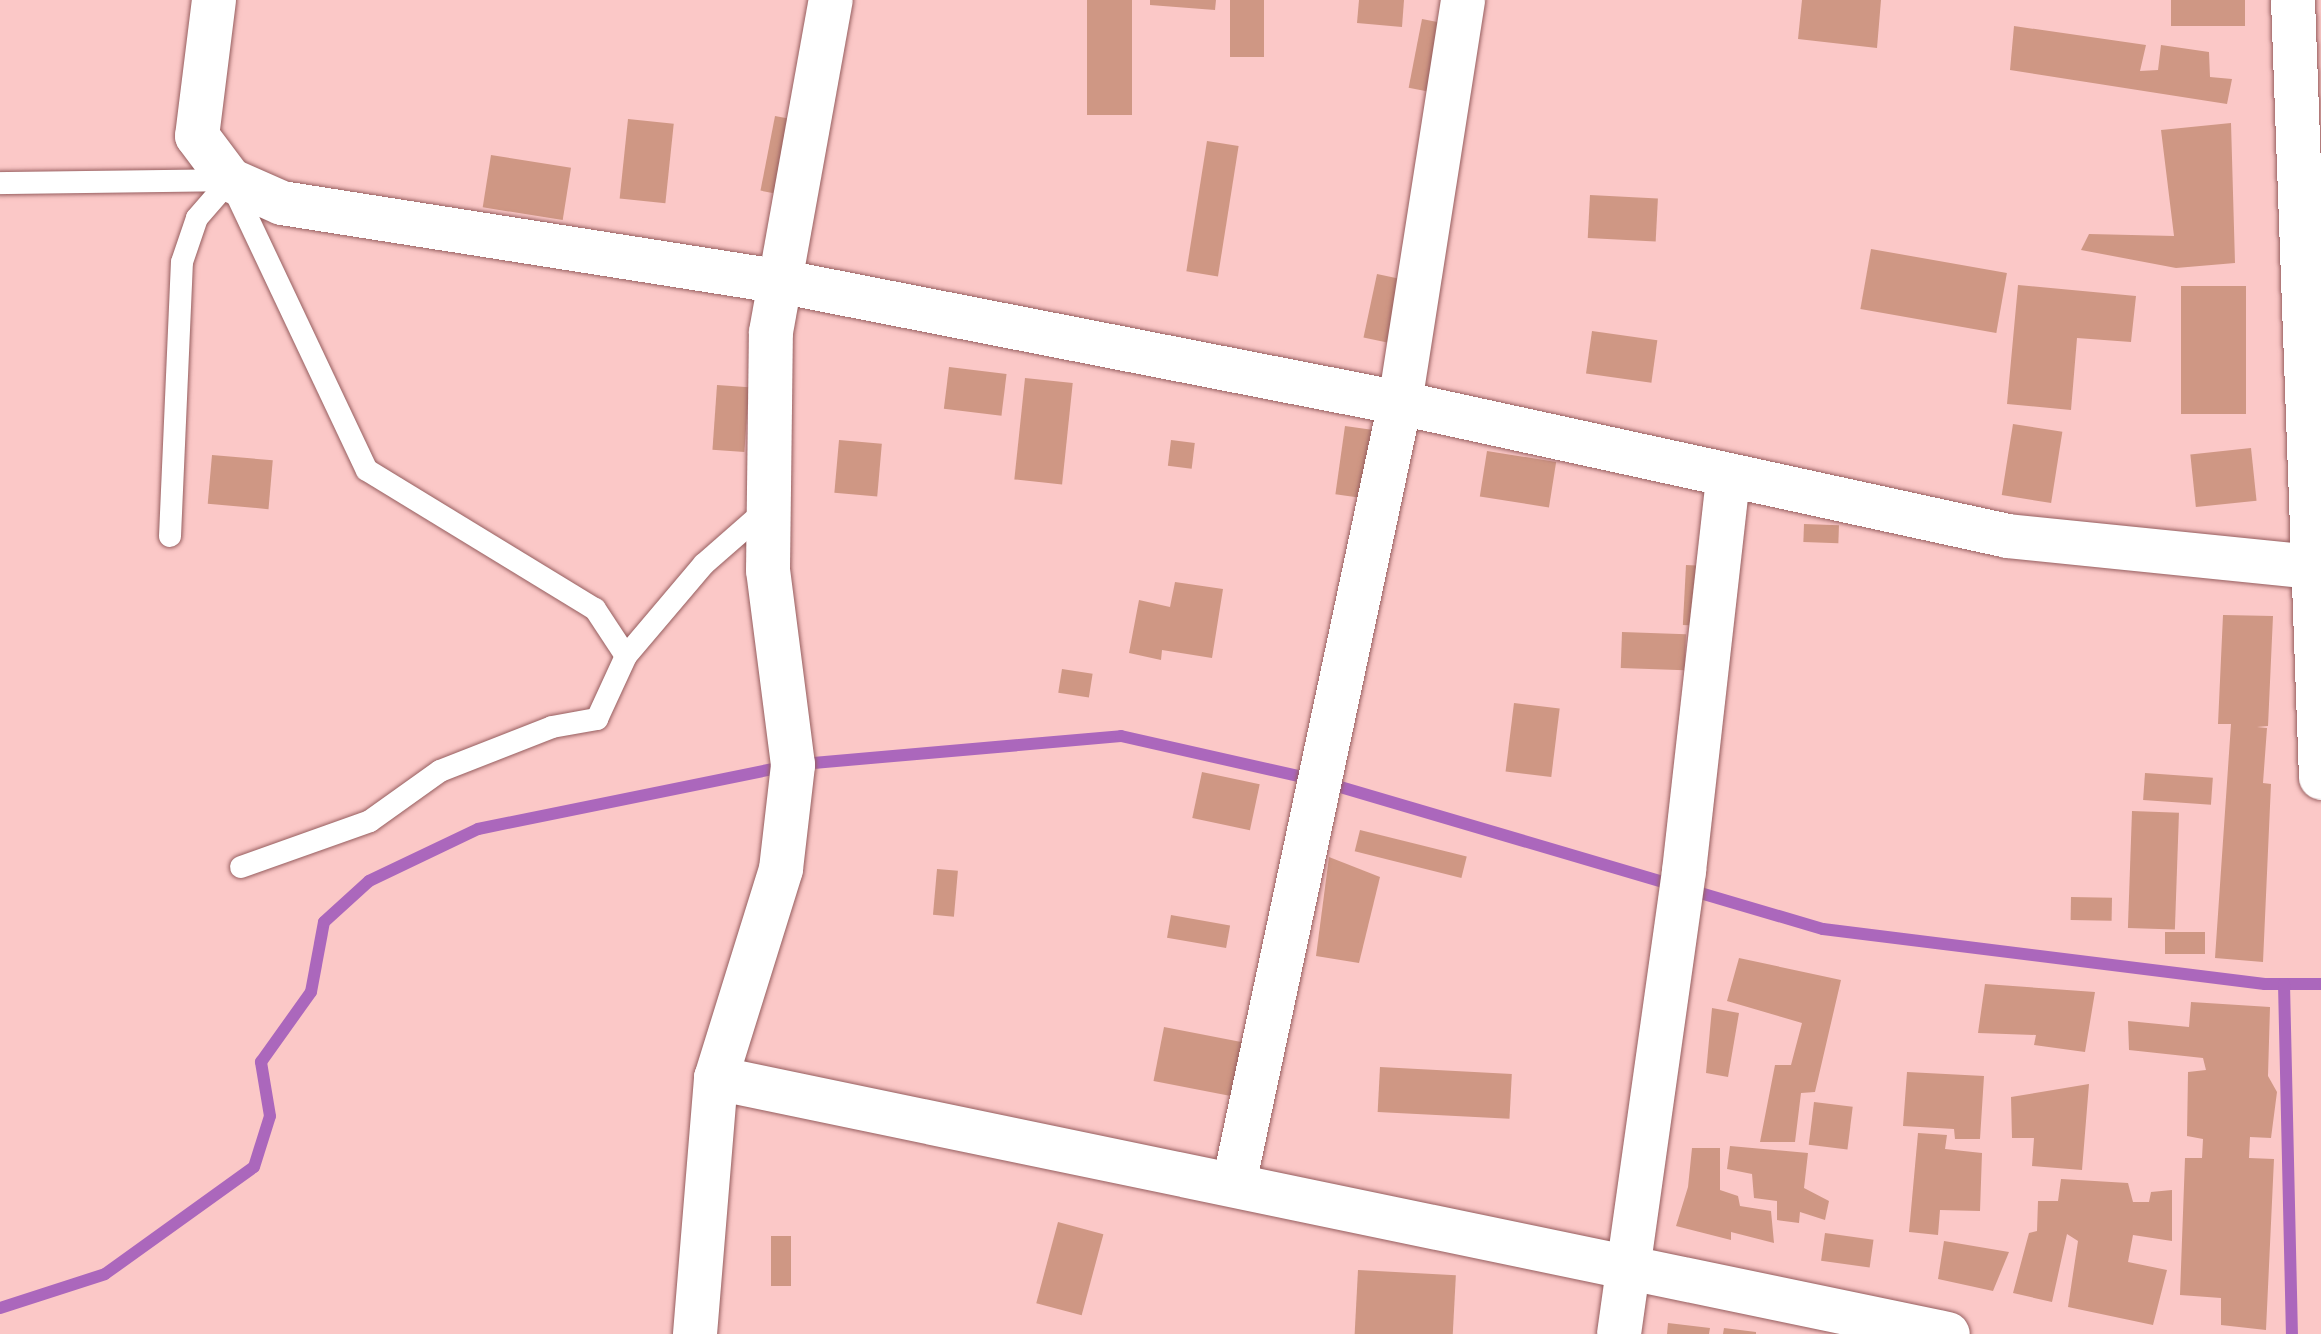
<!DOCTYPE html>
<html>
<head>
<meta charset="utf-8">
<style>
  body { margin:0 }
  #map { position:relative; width:2321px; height:1334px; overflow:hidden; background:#fbc8c7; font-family:"Roboto Condensed",sans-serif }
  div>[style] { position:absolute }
  .stream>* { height:12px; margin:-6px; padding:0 6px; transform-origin:6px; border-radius:6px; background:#ab67bc }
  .building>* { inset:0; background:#cf9784; transform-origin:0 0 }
  .roads { filter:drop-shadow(0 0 2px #965e5f) drop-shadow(0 0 2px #965e5f) }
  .lane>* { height:22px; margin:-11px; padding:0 11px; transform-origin:11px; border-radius:11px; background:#fff }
  .street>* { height:44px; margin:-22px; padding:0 22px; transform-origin:22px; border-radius:22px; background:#fff }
  .primary>* { height:44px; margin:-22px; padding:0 22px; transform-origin:22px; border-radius:22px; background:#fff }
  span { translate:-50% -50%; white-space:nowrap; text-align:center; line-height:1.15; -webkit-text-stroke:6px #f7dddc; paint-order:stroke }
</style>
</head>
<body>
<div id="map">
  <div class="stream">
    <div style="left:802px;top:764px;width:320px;rotate:-5deg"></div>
    <div style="left:1121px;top:736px;width:204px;rotate:12.7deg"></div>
    <div style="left:1320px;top:781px;width:524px;rotate:16.4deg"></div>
    <div style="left:1823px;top:929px;width:445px;rotate:7.1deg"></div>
    <div style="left:2265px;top:984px;width:56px"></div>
    <div style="left:2284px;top:984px;width:350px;rotate:88.7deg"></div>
    <div style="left:0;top:1308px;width:110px;rotate:-17.9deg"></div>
    <div style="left:105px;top:1274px;width:183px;rotate:-35.7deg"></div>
    <div style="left:254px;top:1167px;width:53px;rotate:-72.6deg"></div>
    <div style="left:270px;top:1116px;width:55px;rotate:-99.5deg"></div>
    <div style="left:261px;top:1062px;width:86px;rotate:-54.5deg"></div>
    <div style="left:311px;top:992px;width:71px;rotate:-79.5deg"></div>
    <div style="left:324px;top:922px;width:61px;rotate:-42.3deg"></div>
    <div style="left:369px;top:881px;width:121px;rotate:-25.5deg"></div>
    <div style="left:478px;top:829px;width:312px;rotate:-11.5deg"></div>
  </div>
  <div class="building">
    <div style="left:1087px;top:0;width:45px;height:115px"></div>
    <div style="clip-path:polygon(1150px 0,1216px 0,1215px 10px,1150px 5px)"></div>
    <div style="left:1230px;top:0;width:34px;height:57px"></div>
    <div style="clip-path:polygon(1359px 0,1404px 0,1402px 27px,1357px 23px)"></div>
    <div style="clip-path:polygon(1802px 0,1881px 0,1877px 48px,1798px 39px)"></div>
    <div style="left:2171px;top:0;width:74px;height:26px"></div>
    <div style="left:1422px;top:19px;width:26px;height:70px;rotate:11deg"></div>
    <div style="clip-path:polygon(2014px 26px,2146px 45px,2140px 71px,2158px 70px,2161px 45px,2209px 52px,2210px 77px,2232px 79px,2227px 104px,2010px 70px)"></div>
    <div style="left:775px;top:116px;width:32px;height:76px;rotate:11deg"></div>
    <div style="left:628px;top:119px;width:46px;height:80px;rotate:6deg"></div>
    <div style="clip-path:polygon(2231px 123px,2235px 263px,2176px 268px,2081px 250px,2089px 234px,2174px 236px,2161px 130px)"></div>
    <div style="left:1207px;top:141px;width:32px;height:132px;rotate:9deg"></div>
    <div style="left:491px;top:155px;width:81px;height:53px;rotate:9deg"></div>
    <div style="left:1590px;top:195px;width:68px;height:43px;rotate:3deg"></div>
    <div style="left:1871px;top:249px;width:138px;height:61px;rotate:10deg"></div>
    <div style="left:1377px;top:274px;width:29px;height:65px;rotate:12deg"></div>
    <div style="clip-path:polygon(2018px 285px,2136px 296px,2131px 342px,2077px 338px,2071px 410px,2007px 404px)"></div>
    <div style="left:2246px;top:286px;width:128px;height:65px;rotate:90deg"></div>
    <div style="left:1592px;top:331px;width:66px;height:43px;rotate:8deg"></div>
    <div style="left:949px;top:367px;width:58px;height:42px;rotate:7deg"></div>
    <div style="left:1025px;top:378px;width:48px;height:102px;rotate:6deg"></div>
    <div style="left:717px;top:385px;width:32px;height:65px;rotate:4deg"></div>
    <div style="left:2013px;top:424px;width:50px;height:72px;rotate:9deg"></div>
    <div style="left:1345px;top:426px;width:34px;height:69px;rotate:8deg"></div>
    <div style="left:839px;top:440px;width:43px;height:53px;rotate:5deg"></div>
    <div style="left:1171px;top:440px;width:24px;height:26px;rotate:7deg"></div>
    <div style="left:2251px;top:448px;width:53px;height:61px;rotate:84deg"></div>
    <div style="left:1487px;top:451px;width:70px;height:46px;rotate:9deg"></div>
    <div style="left:212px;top:455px;width:61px;height:49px;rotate:5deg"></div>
    <div style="left:1804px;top:524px;width:35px;height:18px;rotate:2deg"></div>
    <div style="left:1686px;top:565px;width:21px;height:60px;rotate:3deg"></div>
    <div style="clip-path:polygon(1175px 582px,1223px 589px,1212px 658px,1162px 650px,1161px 660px,1129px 653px,1139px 600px,1170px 607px)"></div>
    <div style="clip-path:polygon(2223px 615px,2273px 616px,2268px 726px,2257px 727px,2267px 728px,2263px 783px,2271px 784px,2263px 962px,2215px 958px,2231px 724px,2218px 724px)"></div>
    <div style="left:1622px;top:632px;width:64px;height:36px;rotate:2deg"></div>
    <div style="left:1062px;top:669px;width:31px;height:24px;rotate:9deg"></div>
    <div style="left:1514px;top:703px;width:46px;height:69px;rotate:7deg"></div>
    <div style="left:1202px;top:772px;width:59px;height:47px;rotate:12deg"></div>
    <div style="left:2145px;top:773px;width:68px;height:27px;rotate:4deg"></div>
    <div style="left:2132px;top:811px;width:47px;height:117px;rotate:2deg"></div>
    <div style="left:1360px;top:830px;width:110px;height:22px;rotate:14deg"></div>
    <div style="clip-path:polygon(1329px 857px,1380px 877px,1359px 963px,1316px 956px)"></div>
    <div style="left:937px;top:869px;width:21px;height:46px;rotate:5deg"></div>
    <div style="left:2071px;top:897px;width:41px;height:23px;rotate:1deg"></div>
    <div style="left:1171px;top:915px;width:60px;height:23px;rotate:10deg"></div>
    <div style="left:2165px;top:932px;width:40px;height:22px"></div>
    <div style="clip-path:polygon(1739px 958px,1841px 980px,1815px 1092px,1801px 1093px,1795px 1142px,1760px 1142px,1775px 1065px,1791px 1065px,1802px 1023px,1727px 1001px)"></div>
    <div style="clip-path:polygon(1985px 984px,2095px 992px,2085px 1052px,2034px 1045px,2036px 1035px,1978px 1033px)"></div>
    <div style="clip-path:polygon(2191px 1002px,2270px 1007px,2268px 1076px,2277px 1092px,2271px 1138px,2250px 1137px,2249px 1158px,2274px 1159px,2266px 1330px,2221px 1325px,2221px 1298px,2180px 1295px,2185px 1158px,2202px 1158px,2203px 1139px,2187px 1136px,2188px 1072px,2206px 1070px,2203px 1058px,2129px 1050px,2128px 1021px,2189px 1027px)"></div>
    <div style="clip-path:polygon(1712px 1008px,1739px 1013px,1728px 1077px,1706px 1073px)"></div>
    <div style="left:1164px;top:1027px;width:80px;height:55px;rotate:11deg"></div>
    <div style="left:1380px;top:1067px;width:132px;height:45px;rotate:3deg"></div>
    <div style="clip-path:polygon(1907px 1072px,1984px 1076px,1980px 1139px,1955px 1139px,1954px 1129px,1903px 1126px)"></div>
    <div style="clip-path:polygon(2089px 1084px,2082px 1170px,2032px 1166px,2034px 1138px,2012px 1138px,2011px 1097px)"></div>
    <div style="left:1814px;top:1102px;width:39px;height:43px;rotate:7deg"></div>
    <div style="clip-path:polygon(1918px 1133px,1947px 1135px,1945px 1149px,1982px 1153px,1980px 1211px,1940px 1210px,1938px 1235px,1909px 1232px)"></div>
    <div style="clip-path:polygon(1730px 1146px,1808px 1153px,1804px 1188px,1829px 1201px,1825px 1220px,1800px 1212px,1799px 1223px,1777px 1220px,1777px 1201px,1754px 1198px,1752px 1174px,1727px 1169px)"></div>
    <div style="clip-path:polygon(1692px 1148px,1720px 1148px,1720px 1190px,1738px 1196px,1740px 1206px,1771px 1211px,1774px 1243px,1731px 1232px,1731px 1240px,1676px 1226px,1688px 1187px)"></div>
    <div style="clip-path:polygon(2061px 1179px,2128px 1183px,2133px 1202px,2149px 1202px,2151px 1192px,2172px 1190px,2172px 1241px,2133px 1235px,2128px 1262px,2167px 1270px,2153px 1325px,2068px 1307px,2078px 1241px,2067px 1234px,2052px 1302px,2013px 1293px,2029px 1233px,2037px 1231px,2038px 1201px,2058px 1201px)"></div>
    <div style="left:1058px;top:1222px;width:47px;height:84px;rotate:15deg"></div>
    <div style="left:1825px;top:1233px;width:49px;height:28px;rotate:8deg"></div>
    <div style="left:771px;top:1236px;width:20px;height:50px"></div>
    <div style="clip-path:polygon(1944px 1241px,2009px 1252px,1993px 1291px,1938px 1279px)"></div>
    <div style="left:1358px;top:1270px;width:98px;height:64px;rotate:3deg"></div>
    <div style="clip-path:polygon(1668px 1323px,1710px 1328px,1709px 1334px,1667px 1334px)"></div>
    <div style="clip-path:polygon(1724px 1328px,1756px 1332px,1756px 1334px,1723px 1334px)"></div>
  </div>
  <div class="roads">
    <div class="lane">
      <div style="left:0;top:183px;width:230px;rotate:-0.7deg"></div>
      <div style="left:232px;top:185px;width:315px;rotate:64.7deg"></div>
      <div style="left:367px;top:470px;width:267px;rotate:31.4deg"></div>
      <div style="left:595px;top:609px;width:56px;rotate:56.6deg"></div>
      <div style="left:170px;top:536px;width:274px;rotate:-87.5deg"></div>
      <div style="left:182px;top:262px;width:46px;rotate:-71.2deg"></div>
      <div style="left:197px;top:218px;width:50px;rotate:-49deg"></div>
      <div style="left:241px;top:867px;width:137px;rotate:-19.6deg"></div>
      <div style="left:370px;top:821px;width:86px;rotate:-35.5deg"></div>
      <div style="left:440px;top:771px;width:120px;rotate:-21.4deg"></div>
      <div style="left:552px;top:727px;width:46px;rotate:-10.1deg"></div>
      <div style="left:597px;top:719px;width:69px;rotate:-65.3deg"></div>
      <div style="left:626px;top:656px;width:121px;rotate:-49.7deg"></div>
      <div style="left:704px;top:564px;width:86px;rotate:-41.2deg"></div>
    </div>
    <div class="street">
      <div style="left:214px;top:0;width:137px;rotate:97.1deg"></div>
      <div style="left:197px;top:136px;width:55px;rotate:53.1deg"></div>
      <div style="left:230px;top:180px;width:57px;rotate:23.9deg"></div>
      <div style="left:282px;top:203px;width:513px;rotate:8.97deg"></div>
      <div style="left:789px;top:283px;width:623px;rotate:11.11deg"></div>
      <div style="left:1400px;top:403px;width:622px;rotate:12.34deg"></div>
      <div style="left:2008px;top:536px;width:315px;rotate:5.8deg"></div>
      <div style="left:716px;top:1078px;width:1258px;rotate:11.74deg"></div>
      <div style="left:1234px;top:1184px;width:798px;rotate:-78deg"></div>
      <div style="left:1400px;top:403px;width:408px;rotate:-81.1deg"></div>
      <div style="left:695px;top:1334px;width:257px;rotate:-85.3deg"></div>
      <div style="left:716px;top:1078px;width:219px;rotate:-72.7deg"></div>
      <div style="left:781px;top:869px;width:105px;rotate:-83.4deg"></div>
      <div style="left:793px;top:765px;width:196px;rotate:-97.3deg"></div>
      <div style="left:768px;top:571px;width:239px;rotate:-89.3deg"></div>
      <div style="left:771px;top:332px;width:337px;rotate:-79.8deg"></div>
      <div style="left:1619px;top:1334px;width:468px;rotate:-82deg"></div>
      <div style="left:1684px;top:871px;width:396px;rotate:-83.6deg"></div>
    </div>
    <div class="primary">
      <div style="left:2293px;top:0;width:778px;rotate:87.94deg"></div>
    </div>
  </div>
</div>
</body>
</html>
